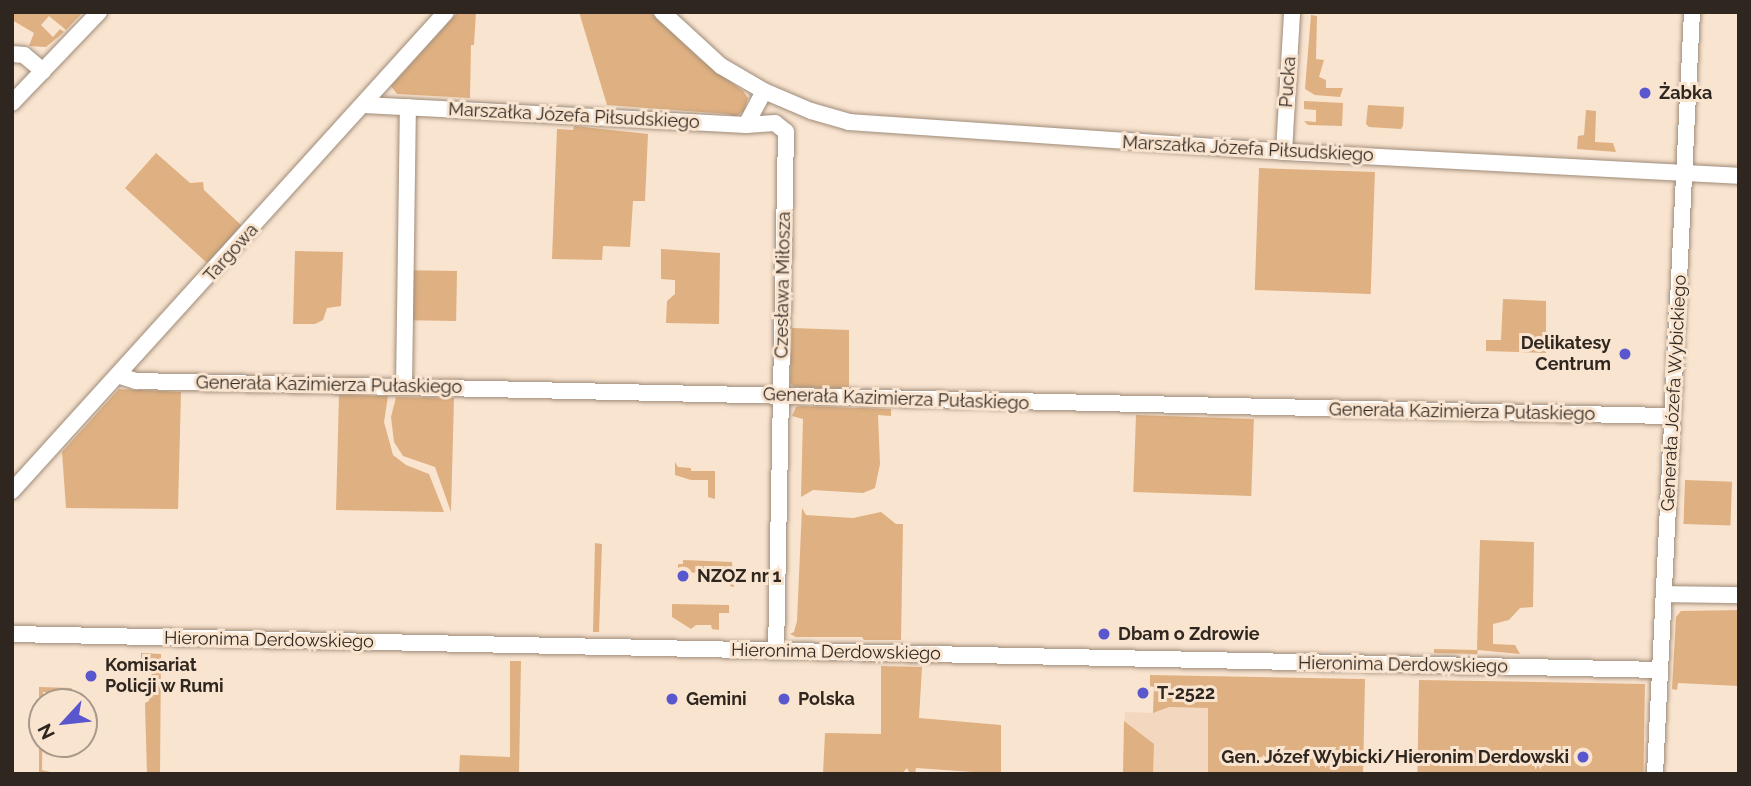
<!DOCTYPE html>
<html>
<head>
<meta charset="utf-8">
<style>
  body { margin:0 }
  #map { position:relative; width:1751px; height:786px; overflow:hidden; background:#f9e4d0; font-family:Raleway,sans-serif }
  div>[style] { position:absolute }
  .built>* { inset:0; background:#f3d8bf }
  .green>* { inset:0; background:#dfb081; transform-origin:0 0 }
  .roads { filter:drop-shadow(0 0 2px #9e8b78) drop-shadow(0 0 2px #9e8b78) }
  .minor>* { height:16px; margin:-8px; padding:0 8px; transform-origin:8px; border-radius:8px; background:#fff }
  .dots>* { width:19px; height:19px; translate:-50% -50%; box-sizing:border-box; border:4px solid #f9e4d0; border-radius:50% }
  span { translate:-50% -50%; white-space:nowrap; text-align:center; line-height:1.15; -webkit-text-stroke:6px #f9e4d0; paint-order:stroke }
  .street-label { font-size:18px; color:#2f271f }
  .poi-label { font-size:18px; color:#2f271f; font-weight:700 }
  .left { translate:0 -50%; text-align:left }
  .right { translate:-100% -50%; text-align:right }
  .frame { position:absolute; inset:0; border:14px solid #2f271f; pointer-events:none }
  .north { position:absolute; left:28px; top:688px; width:70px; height:70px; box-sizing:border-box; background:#f9e4d0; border:2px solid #a89889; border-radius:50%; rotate:243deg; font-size:19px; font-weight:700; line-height:28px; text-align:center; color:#2f271f }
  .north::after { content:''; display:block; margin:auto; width:24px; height:32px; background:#5956ce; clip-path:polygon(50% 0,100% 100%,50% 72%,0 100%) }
</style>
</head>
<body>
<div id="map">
  <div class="built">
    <div style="clip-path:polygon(1150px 675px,1364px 722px,1363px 774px,1123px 774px,1125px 712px,1153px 713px,1154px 687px,1150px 686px)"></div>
  </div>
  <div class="green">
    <div style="clip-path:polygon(12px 12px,83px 12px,66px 30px,49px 16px,41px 25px,53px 37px,60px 29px,64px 32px,46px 47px,29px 46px,34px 33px,12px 20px)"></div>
    <div style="clip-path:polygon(458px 12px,476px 12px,474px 45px,471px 45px,470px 98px,397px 94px,391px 86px)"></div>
    <div style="clip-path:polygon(579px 12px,650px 12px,700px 59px,743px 91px,748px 98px,744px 111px,735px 117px,728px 114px,607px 105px)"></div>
    <div style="clip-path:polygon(1311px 15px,1317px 16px,1316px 59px,1324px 60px,1319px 77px,1326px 80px,1326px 88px,1343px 88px,1340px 97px,1315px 95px,1305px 89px)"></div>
    <div style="clip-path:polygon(1304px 101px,1343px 103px,1342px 126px,1308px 125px,1304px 121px,1316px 122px,1316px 110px,1304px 109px)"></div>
    <div style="clip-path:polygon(1368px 105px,1404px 107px,1403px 126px,1401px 129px,1369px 127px,1366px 124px)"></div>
    <div style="clip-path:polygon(1586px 110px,1596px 111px,1595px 142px,1613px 143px,1616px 152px,1577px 149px,1578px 136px,1584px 135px)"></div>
    <div style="clip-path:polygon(574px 126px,648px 134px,645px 201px,633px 201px,630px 247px,603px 246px,602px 260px,552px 259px,557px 129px,573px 130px)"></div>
    <div style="clip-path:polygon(156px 153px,190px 183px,203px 182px,204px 190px,242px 226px,207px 263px,125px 188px)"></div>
    <div style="left:1259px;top:168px;width:116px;height:122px;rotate:2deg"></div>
    <div style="clip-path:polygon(661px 249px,720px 253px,719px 324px,666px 323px,667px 301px,675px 294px,675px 280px,661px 279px)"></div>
    <div style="clip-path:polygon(295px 251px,343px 252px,341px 306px,327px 308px,323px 320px,315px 324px,293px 324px)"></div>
    <div style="left:457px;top:271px;width:50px;height:46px;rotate:91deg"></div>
    <div style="clip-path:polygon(1503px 299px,1546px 301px,1546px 353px,1486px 351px,1486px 340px,1501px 340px)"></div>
    <div style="clip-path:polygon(792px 328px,849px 330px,849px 389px,794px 387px,790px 383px)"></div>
    <div style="clip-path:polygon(119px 389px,181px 392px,178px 509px,66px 508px,62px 452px)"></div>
    <div style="clip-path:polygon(339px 395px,388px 396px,384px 422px,393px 455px,406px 465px,429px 474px,444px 512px,336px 510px)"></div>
    <div style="clip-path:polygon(396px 397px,454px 398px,451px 512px,435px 467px,403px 456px,394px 442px,391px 417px)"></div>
    <div style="clip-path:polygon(801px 406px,891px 409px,891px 416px,878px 415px,880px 464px,875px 488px,863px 493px,813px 490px,801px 497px,803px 419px,792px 416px,796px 407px)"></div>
    <div style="left:1136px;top:415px;width:118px;height:77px;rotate:2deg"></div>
    <div style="clip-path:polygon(675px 462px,678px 467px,691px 468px,691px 471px,715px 471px,715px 499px,708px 497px,708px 480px,691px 480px,675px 475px)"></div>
    <div style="left:1685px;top:480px;width:47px;height:44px;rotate:2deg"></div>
    <div style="clip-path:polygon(802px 508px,806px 515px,853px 518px,881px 512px,896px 524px,903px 524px,901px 640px,864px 640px,862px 637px,796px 637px,790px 634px,794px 632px,797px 621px)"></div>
    <div style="clip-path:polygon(1480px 540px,1534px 542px,1533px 607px,1520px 608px,1509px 620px,1493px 624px,1493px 644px,1515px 645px,1520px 654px,1478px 650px,1477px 654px,1434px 653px,1434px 649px,1477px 650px)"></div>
    <div style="clip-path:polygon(595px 543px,602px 544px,599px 632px,593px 632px)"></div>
    <div style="clip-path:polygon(683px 560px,732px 562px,734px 587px,730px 586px,730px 574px,678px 572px,678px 564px,683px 564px)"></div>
    <div style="clip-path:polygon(672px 604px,729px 605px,729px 613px,719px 613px,719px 630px,712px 629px,711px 625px,696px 625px,691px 629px,672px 617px)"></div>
    <div style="clip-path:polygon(1739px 610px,1739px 686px,1678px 683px,1677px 690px,1672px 689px,1676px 617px,1681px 611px)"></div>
    <div style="clip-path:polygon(141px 653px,161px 654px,160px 774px,147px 774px,145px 703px,149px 701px,153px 662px,141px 660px)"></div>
    <div style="clip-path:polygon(510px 661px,521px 661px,519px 774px,459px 774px,460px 755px,510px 757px)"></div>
    <div style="clip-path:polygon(881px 666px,922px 667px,919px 718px,1001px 725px,1001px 774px,916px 768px,915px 774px,910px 774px,907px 768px,902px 774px,823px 774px,825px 733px,881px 734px)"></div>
    <div style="clip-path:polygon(1150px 675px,1365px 679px,1363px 774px,1208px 774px,1208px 708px,1169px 707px,1153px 713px,1154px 687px,1150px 686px)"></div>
    <div style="left:1419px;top:680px;width:226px;height:94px;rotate:1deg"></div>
    <div style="clip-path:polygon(39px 687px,72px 688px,65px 702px,56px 702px,56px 692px,43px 692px,42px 770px,58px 774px,39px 774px)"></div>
    <div style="clip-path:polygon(1124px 721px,1154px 744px,1153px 774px,1123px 774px)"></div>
  </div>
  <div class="roads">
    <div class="minor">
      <div style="left:662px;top:12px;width:80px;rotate:42.5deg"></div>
      <div style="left:721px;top:66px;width:50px;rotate:30.2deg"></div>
      <div style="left:764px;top:91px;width:51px;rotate:23.1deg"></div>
      <div style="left:811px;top:111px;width:40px;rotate:16deg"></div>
      <div style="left:849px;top:122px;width:436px;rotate:3.9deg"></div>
      <div style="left:1284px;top:152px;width:456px;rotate:3deg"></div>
      <div style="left:12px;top:54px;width:12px;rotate:5deg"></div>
      <div style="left:24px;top:55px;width:25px;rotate:40deg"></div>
      <div style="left:12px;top:103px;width:126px;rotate:-46.3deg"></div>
      <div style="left:364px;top:105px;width:383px;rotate:3deg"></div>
      <div style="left:746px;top:125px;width:38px;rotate:-62deg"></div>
      <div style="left:746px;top:125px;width:29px;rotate:-4deg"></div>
      <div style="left:775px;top:123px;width:14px;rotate:39deg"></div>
      <div style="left:786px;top:132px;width:519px;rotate:91.1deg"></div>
      <div style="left:1284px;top:152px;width:140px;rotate:-86.7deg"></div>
      <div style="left:120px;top:376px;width:17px;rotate:17deg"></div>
      <div style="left:136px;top:381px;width:1536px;rotate:1.31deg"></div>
      <div style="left:404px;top:387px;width:280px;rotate:-89.2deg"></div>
      <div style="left:12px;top:491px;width:646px;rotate:-47.82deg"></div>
      <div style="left:1664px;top:594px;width:75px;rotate:0.8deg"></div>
      <div style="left:12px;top:634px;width:1648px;rotate:1.25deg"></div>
      <div style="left:1655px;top:774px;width:763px;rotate:-87.22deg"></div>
    </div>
  </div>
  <div class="dots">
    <div style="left:1645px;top:93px;background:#5956ce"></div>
    <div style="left:1625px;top:354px;background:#5956ce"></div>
    <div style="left:683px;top:576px;background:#5956ce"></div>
    <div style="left:1104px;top:634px;background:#5956ce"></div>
    <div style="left:91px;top:676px;background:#5956ce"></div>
    <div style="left:1143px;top:693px;background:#5956ce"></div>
    <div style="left:672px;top:699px;background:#5956ce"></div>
    <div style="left:784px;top:699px;background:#5956ce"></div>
    <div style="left:1583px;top:757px;background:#5956ce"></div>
  </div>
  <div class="street-label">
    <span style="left:1288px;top:82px;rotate:-86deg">Pucka</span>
    <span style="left:574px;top:116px;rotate:3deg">Marszałka Józefa Piłsudskiego</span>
    <span style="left:1248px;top:149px;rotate:3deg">Marszałka Józefa Piłsudskiego</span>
    <span style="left:231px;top:253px;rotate:-48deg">Targowa</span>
    <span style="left:783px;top:285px;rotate:-89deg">Czesława Miłosza</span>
    <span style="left:329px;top:385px;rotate:1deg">Generała Kazimierza Pułaskiego</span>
    <span style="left:1674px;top:393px;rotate:-87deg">Generała Józefa Wybickiego</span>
    <span style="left:896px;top:399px;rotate:2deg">Generała Kazimierza Pułaskiego</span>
    <span style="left:1462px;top:412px;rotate:1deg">Generała Kazimierza Pułaskiego</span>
    <span style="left:269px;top:640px;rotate:1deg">Hieronima Derdowskiego</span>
    <span style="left:836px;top:652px;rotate:1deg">Hieronima Derdowskiego</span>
    <span style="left:1403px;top:665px;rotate:1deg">Hieronima Derdowskiego</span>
  </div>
  <div class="poi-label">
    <span class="left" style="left:1659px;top:93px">Żabka</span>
    <span class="right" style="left:1611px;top:354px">Delikatesy<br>Centrum</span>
    <span class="left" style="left:697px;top:576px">NZOZ nr 1</span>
    <span class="left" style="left:1118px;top:634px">Dbam o Zdrowie</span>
    <span class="left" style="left:105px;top:676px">Komisariat<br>Policji w Rumi</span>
    <span class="left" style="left:1157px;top:693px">T-2522</span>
    <span class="left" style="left:686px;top:699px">Gemini</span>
    <span class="left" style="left:798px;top:699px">Polska</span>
    <span class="right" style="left:1569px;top:757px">Gen. Józef Wybicki/Hieronim Derdowski</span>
  </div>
  <div class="frame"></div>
  <div class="north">N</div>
</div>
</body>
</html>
